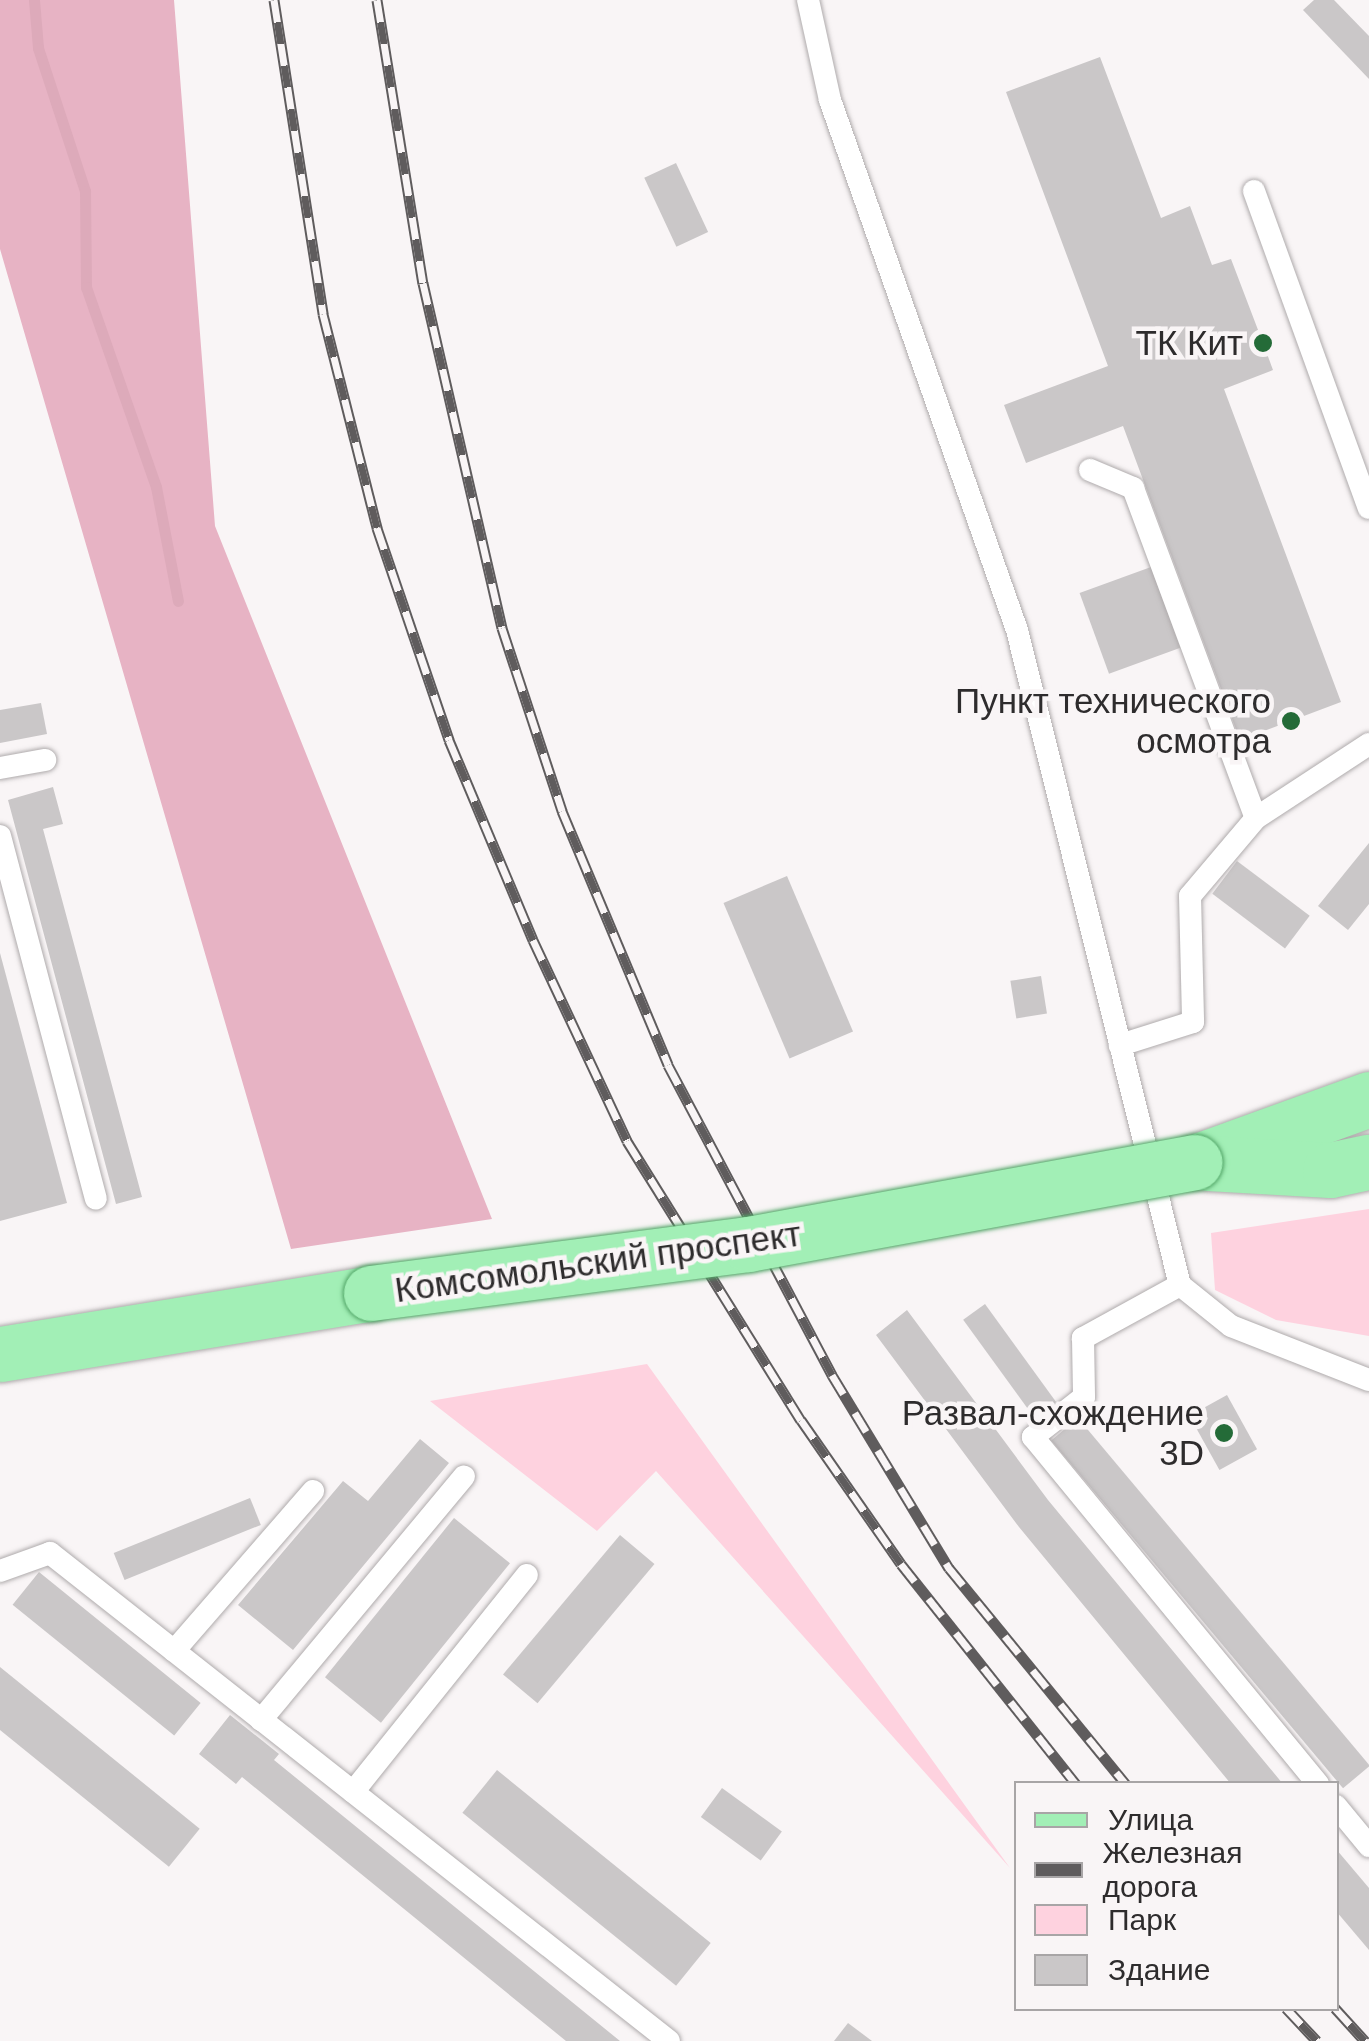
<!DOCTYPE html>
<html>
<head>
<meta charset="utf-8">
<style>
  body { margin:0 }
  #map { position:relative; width:1369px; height:2041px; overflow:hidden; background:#f9f5f6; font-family:Arial,sans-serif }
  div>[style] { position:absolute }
  .green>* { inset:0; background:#fed2df }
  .forest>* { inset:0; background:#e7b3c4 }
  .stream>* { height:11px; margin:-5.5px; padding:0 5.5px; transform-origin:5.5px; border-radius:5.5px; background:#ddaaba }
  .building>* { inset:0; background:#cac7c8; transform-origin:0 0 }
  .roads { filter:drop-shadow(0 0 2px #afabac) drop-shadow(0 0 2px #afabac) }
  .service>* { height:22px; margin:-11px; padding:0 11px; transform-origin:11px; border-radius:11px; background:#fff }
  .primary>* { height:55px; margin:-27.5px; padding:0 27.5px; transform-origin:27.5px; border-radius:27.5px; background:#a2efb6 }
  .rail>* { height:11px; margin-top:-5.5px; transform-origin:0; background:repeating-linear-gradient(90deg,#f9f5f6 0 22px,#5f5c5d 0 44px); box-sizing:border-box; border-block:2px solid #5f5c5d }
  .bridges { filter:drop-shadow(0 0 2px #51a466) drop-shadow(0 0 2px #51a466) }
  .primary-bridge>* { height:55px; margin:-27.5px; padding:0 27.5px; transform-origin:27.5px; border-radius:27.5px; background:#a2efb6 }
  .dots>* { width:28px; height:28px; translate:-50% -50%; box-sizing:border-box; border:5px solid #f9f5f6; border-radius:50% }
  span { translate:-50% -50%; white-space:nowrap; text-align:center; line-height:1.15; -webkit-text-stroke:9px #f9f5f6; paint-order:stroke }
  .poi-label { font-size:35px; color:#2e2c2d }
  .right { translate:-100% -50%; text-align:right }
  .street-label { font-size:35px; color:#2e2c2d }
  .legend { position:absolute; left:1014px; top:1781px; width:325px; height:230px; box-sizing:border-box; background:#f9f5f6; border:2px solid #a8a5a6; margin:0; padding:12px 18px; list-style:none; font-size:30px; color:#2e2c2d }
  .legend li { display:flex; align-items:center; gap:20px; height:50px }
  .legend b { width:50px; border:2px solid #a8a5a6 }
</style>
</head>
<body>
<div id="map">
  <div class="green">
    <div style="clip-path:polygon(1369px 1209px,1369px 1336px,1276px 1320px,1215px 1290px,1211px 1233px)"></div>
    <div style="clip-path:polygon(647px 1364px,1010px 1868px,656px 1471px,597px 1531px,430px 1401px)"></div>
  </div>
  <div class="forest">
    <div style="clip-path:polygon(0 0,174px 0,215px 526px,492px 1219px,291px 1249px,0 249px)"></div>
  </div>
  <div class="stream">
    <div style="left:34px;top:0;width:48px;rotate:85.2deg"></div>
    <div style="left:38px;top:48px;width:151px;rotate:71.8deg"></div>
    <div style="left:85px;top:191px;width:96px;rotate:89.4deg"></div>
    <div style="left:86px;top:287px;width:212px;rotate:70.7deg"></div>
    <div style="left:156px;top:487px;width:116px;rotate:79.1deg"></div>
  </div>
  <div class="building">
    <div style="clip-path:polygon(1314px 0,1334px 0,1369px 36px,1369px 79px,1303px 10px)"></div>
    <div style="clip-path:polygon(1100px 57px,1161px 218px,1190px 206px,1212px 265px,1231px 259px,1263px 343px,1273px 370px,1224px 389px,1341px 702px,1240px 740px,1123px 426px,1026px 463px,1004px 405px,1108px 366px,1006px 92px)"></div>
    <div style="left:676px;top:163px;width:76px;height:35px;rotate:65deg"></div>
    <div style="left:1151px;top:567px;width:86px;height:76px;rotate:70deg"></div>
    <div style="clip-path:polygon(41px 703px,47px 734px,0 743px,0 710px)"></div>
    <div style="clip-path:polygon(53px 787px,63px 824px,43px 829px,142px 1197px,116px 1204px,8px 800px)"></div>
    <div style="clip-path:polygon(1369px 843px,1369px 904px,1348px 930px,1318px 906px)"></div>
    <div style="left:1237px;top:861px;width:91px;height:41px;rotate:37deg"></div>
    <div style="left:787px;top:876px;width:169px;height:69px;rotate:67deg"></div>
    <div style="clip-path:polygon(0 953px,67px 1203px,0 1221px)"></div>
    <div style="left:1041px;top:976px;width:38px;height:31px;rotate:81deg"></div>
    <div style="left:985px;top:1304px;width:121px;height:27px;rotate:54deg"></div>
    <div style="clip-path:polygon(907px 1310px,1048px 1500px,1283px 1784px,1231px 1784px,1019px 1527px,876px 1335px)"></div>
    <div style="left:1227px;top:1395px;width:62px;height:43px;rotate:61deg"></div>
    <div style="left:1078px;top:1418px;width:454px;height:35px;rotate:50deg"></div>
    <div style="clip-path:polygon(420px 1439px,449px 1463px,293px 1650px,238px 1605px,343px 1481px,368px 1501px)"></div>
    <div style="left:250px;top:1498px;width:29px;height:147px;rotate:68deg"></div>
    <div style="left:454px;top:1518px;width:72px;height:205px;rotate:39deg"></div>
    <div style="left:620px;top:1535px;width:45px;height:182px;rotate:40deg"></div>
    <div style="left:39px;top:1572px;width:208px;height:42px;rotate:39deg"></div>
    <div style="left:0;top:1667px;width:257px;height:49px;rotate:39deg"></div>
    <div style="clip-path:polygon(230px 1715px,279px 1754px,274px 1760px,620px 2041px,566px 2041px,242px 1777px,236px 1784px,199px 1754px)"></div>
    <div style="left:497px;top:1770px;width:275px;height:55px;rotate:39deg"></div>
    <div style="left:722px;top:1788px;width:74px;height:36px;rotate:36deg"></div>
    <div style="clip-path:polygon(1336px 1849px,1369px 1888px,1369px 1950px,1336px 1911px)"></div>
    <div style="clip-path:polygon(848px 2023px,872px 2041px,834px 2041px)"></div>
  </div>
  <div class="roads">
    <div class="service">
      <div style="left:808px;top:0;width:102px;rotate:77.6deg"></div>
      <div style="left:830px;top:100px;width:562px;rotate:70.57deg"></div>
      <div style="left:1017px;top:630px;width:675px;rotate:76.03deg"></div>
      <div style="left:1180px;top:1285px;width:65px;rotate:38.8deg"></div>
      <div style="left:1231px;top:1326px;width:148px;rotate:21.4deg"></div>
      <div style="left:1254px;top:191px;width:337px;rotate:70.1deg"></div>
      <div style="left:1090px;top:470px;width:47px;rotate:22.7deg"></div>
      <div style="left:1133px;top:488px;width:352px;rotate:69.6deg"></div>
      <div style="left:1256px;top:818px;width:102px;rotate:130.2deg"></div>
      <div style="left:1190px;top:896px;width:126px;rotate:88.6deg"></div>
      <div style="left:1193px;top:1022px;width:77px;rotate:162.5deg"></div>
      <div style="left:0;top:768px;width:46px;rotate:-10.1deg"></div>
      <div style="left:1256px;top:818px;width:135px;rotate:-33.2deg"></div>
      <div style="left:0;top:836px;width:375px;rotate:75.2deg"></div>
      <div style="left:1180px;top:1285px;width:111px;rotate:151.3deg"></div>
      <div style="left:1083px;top:1338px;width:59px;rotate:89deg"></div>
      <div style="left:1084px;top:1397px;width:65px;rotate:141.9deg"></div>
      <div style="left:1033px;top:1437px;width:449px;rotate:50.6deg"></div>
      <div style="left:0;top:1571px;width:53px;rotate:-19.8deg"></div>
      <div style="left:50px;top:1553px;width:788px;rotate:38.25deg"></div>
      <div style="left:174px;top:1651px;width:212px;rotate:-49deg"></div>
      <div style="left:261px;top:1720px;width:317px;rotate:-50.2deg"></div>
      <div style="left:353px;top:1792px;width:278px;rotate:-51.3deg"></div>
      <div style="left:1336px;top:1806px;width:52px;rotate:50.5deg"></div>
    </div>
    <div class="primary">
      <div style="left:1195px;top:1162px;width:185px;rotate:-19.9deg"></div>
      <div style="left:1208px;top:1163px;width:122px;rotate:3.3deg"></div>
      <div style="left:1330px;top:1170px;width:40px;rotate:-12deg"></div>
      <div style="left:0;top:1354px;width:376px;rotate:-9.3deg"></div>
    </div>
  </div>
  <div class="rail">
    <div style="left:274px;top:0;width:318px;rotate:81.1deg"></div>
    <div style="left:323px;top:314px;width:221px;rotate:75.8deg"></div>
    <div style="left:377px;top:528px;width:224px;rotate:71.2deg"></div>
    <div style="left:449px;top:740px;width:217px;rotate:67.2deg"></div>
    <div style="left:533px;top:940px;width:222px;rotate:64.9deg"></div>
    <div style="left:627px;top:1141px;width:329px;rotate:58.1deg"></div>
    <div style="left:801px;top:1420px;width:175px;rotate:55.2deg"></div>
    <div style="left:901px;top:1564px;width:281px;rotate:51.5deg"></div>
    <div style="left:377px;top:0;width:287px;rotate:80.8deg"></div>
    <div style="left:423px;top:283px;width:354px;rotate:77.1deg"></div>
    <div style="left:502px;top:628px;width:193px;rotate:71.8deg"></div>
    <div style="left:562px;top:811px;width:275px;rotate:67.3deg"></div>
    <div style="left:668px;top:1065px;width:351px;rotate:62.1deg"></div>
    <div style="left:832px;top:1375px;width:226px;rotate:58.8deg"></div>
    <div style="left:949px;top:1568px;width:279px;rotate:50.7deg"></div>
    <div style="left:1286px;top:2008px;width:45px;rotate:46.8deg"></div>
    <div style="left:1335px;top:2008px;width:45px;rotate:47.7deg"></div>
  </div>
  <div class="bridges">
    <div class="primary-bridge">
      <div style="left:371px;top:1293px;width:380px;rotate:-7.4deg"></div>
      <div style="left:748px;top:1244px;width:454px;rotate:-10.4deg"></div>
    </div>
  </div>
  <div class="dots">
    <div style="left:1263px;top:343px;background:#246b38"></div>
    <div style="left:1291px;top:721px;background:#246b38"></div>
    <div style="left:1224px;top:1433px;background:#246b38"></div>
  </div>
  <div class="poi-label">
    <span class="right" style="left:1243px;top:343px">ТК Кит</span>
    <span class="right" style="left:1271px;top:721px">Пункт технического<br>осмотра</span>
    <span class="right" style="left:1204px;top:1433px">Развал-схождение<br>3D</span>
  </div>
  <div class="street-label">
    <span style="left:598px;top:1262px;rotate:-8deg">Комсомольский проспект</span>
  </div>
  <ul class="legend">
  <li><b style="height:12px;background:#a2efb6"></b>Улица</li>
  <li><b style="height:12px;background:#5f5c5d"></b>Железная дорога</li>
  <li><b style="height:28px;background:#fed2df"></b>Парк</li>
  <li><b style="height:28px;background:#cac7c8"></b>Здание</li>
  </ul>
</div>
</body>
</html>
